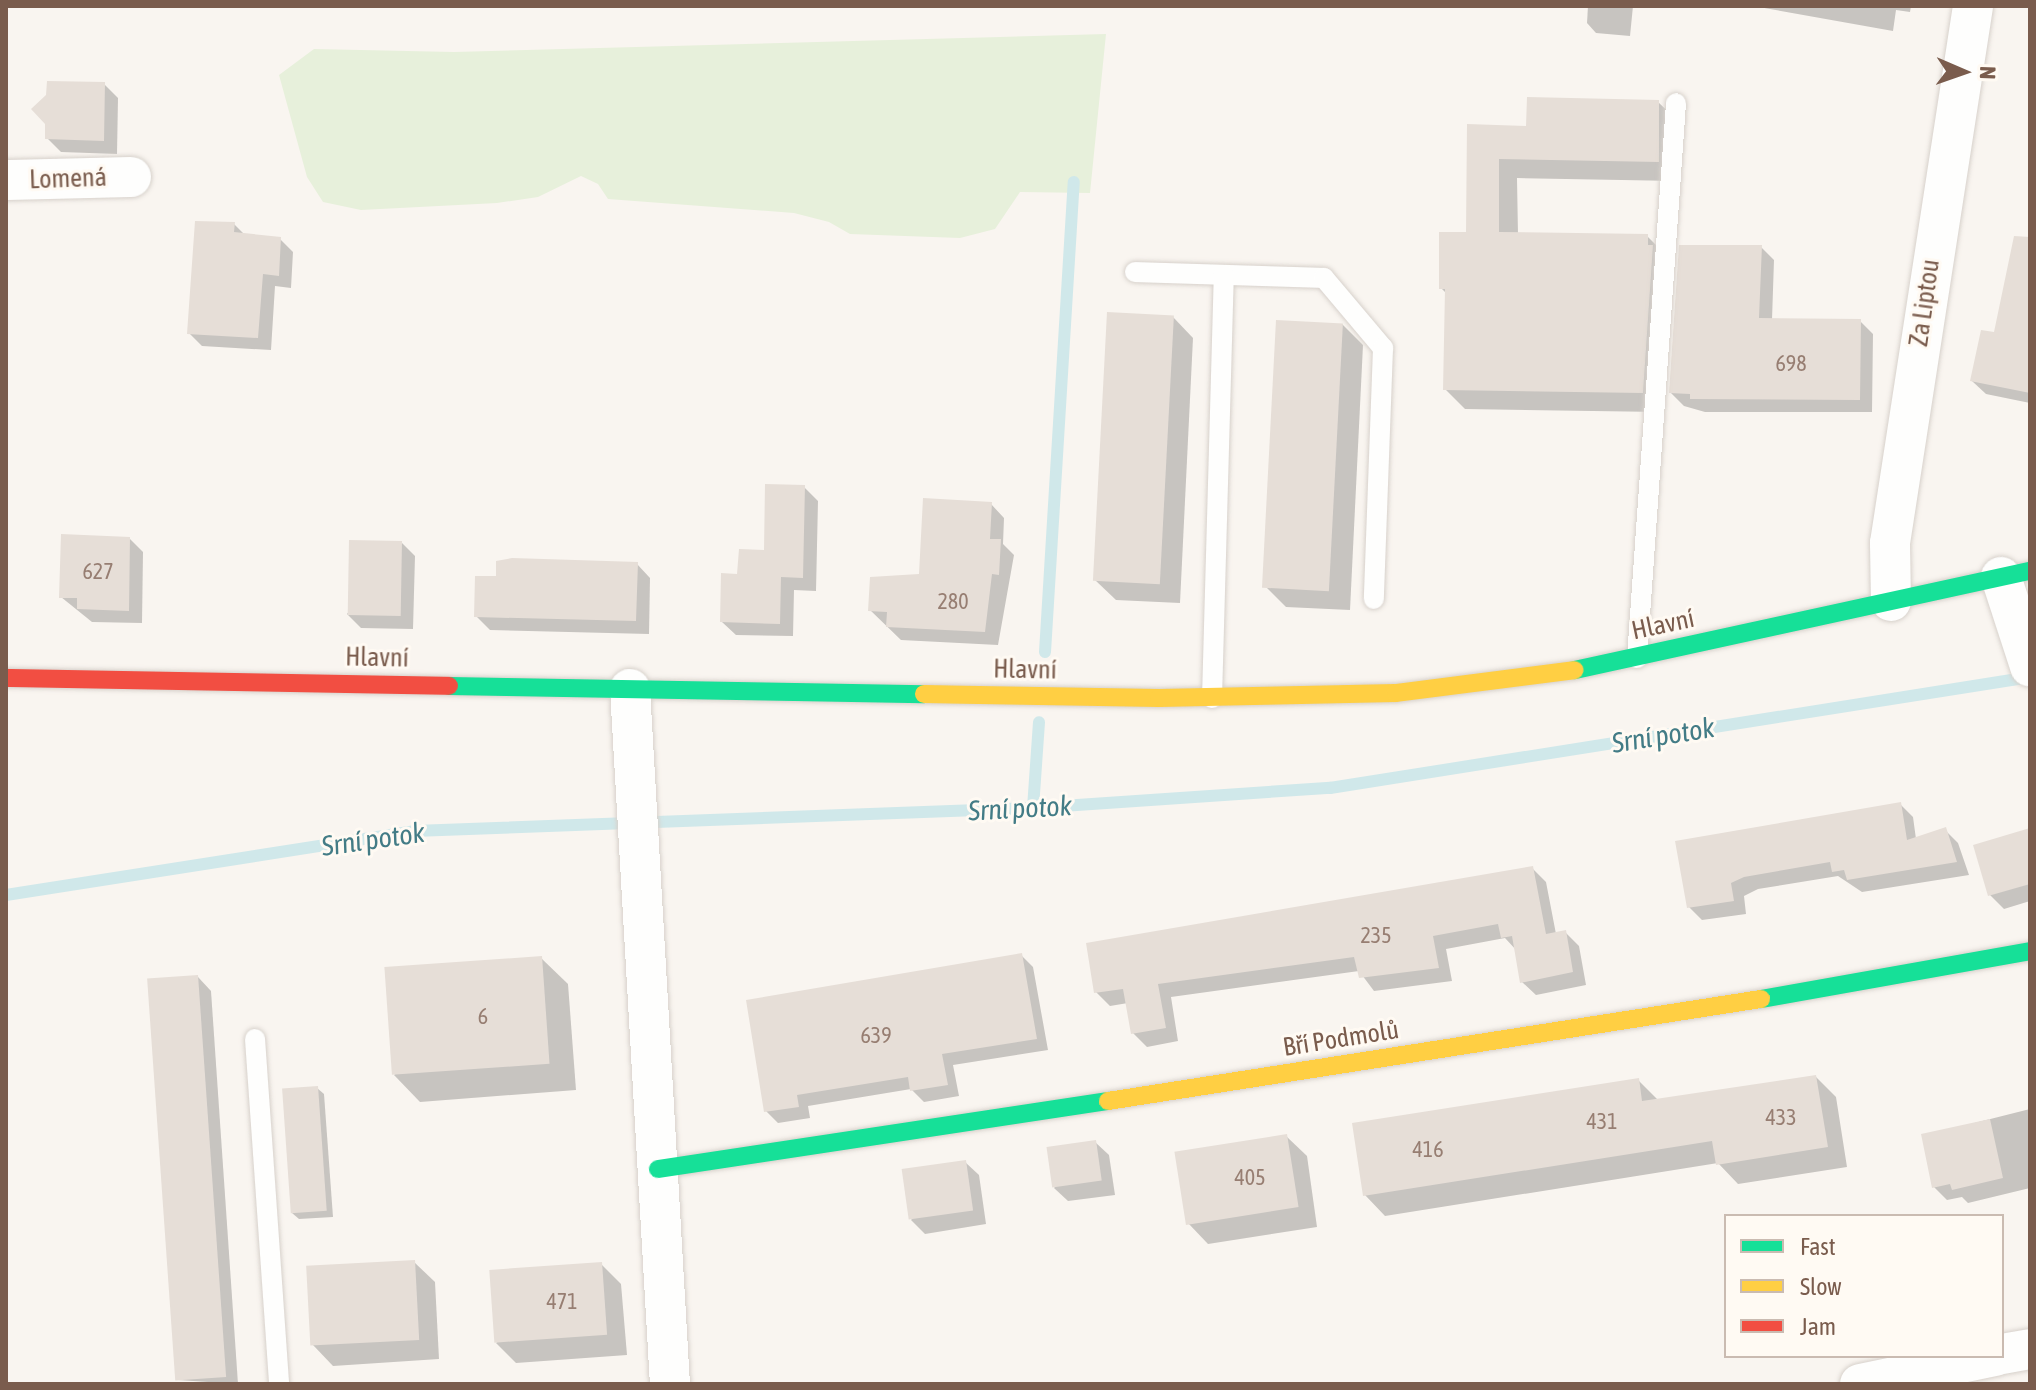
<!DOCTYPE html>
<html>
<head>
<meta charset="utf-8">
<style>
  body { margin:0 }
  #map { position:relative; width:2036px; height:1390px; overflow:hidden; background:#f9f5f0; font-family:"Asap Condensed",sans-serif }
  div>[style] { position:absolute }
  .green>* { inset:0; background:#e7f0db }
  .shadow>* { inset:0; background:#0003 }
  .stream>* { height:12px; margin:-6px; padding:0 6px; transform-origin:6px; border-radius:6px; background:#d0e8ea }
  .building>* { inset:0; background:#e6ded7; transform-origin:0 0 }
  .roads { filter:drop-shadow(0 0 2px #d7d1cb) drop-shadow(0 0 2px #d7d1cb) }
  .lane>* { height:20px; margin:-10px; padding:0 10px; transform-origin:10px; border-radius:10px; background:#fefefd }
  .street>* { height:40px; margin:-20px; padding:0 20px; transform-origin:20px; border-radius:20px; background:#fefefd }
  .fast>* { height:18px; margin:-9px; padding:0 9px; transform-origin:9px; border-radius:9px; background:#16e098 }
  .slow>* { height:18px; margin:-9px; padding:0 9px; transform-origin:9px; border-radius:9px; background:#ffcf43 }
  .jam>* { height:18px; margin:-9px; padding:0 9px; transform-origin:9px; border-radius:9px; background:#f24e42 }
  span { translate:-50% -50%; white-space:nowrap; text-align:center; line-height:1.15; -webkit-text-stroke:6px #fffaf3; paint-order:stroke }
  .number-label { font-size:22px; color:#977e72 }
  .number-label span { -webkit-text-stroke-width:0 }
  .street-label { font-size:26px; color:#7a5c4d }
  .water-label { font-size:28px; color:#437c86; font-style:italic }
  .frame { position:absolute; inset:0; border:8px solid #7a5c4d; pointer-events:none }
  .legend { position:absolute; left:1724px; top:1214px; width:280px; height:144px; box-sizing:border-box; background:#fffaf3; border:2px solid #cabbb1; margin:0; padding:10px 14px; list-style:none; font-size:24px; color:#7a5c4d }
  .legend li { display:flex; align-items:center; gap:16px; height:40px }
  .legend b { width:40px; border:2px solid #cabbb1 }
  .north { position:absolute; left:1924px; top:32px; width:80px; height:80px; -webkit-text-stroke:6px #fffaf3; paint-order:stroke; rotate:92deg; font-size:22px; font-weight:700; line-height:32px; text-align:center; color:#7a5c4d }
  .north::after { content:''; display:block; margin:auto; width:28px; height:36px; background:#7a5c4d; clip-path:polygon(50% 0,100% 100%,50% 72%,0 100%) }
</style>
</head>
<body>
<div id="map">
  <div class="green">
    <div style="clip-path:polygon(1106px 34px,1090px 193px,1020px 192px,995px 229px,960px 238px,850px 234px,829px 222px,794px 213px,608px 199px,598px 184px,581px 176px,538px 197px,497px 203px,361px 210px,323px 202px,307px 177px,279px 75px,314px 49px,454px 52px)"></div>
  </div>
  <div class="shadow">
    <div style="clip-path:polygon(1588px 6px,1633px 6px,1630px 36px,1596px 33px,1587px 23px)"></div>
    <div style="clip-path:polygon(1753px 6px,1911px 6px,1910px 12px,1896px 10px,1893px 31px)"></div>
    <div style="clip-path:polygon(104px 84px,118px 98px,117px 154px,61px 152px,47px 138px)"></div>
    <div style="clip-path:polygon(1658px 102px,1678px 121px,1677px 181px,1517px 178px,1518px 235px,1647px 236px,1666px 255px,1661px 412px,1465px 409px,1445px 389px,1447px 294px,1441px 288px,1468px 234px,1469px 126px,1528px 128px)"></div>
    <div style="clip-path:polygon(234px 224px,245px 235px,280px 239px,293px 252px,291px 288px,275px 286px,271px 350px,202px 346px,189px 333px)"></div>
    <div style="clip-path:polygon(1761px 247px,1774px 260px,1772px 320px,1860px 321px,1873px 334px,1872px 412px,1705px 412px,1684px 406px,1671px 393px)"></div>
    <div style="clip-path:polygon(2030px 288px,2030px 403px,1986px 394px,1972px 381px,1996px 335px)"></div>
    <div style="clip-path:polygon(1173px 317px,1193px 338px,1180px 603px,1116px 600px,1095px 580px)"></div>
    <div style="clip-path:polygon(1342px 324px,1363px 345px,1350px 610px,1286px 607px,1266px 587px)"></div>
    <div style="clip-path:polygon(804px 487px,818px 501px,816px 591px,794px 590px,793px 636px,736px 635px,722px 622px,739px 576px,766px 552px)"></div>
    <div style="clip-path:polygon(6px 494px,7px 495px,6px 572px)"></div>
    <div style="clip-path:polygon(991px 504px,1004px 518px,1003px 544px,1014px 555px,998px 645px,901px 640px,870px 610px,921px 576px)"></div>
    <div style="clip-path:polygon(130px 539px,143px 552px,142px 623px,92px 622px,61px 597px)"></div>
    <div style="clip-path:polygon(402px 543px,415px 556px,413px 629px,361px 628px,347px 614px)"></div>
    <div style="clip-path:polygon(637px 564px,650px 578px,649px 634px,490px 630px,476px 616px,498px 578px)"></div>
    <div style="clip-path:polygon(1900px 804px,1913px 817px,1916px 839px,1945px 830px,1958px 843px,1969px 875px,1862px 892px,1838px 876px,1758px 889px,1744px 896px,1746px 914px,1702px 920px,1689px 907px,1678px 843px)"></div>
    <div style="clip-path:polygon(2030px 830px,2030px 901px,2004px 909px,1990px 895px)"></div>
    <div style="clip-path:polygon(1532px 868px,1546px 882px,1556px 934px,1565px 932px,1579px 946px,1586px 985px,1536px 995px,1522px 982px,1517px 951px,1505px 938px,1446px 949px,1452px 981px,1374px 991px,1359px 971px,1171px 997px,1178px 1041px,1147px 1047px,1133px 1033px,1128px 1003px,1110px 1006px,1096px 992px)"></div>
    <div style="clip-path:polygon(1021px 955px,1033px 967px,1048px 1050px,953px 1065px,959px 1096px,924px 1102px,911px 1089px,808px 1106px,810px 1118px,778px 1123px,766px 1111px)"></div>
    <div style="clip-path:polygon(541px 958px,568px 984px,576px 1090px,420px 1102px,394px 1075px)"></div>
    <div style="clip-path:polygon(198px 977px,211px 991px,238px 1384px,178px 1380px)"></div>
    <div style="clip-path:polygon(1816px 1077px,1836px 1097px,1847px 1167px,1738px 1184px,1718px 1163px,1385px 1216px,1365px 1195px,1638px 1080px,1658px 1100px)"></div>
    <div style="clip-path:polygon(317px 1088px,324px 1094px,333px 1217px,299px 1219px,292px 1213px)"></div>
    <div style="clip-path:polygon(2030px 1109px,2030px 1188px,1968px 1203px,1962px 1197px,1947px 1200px,1934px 1187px,1923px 1136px)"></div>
    <div style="clip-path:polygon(1286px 1136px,1307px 1156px,1317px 1227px,1208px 1244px,1188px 1223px)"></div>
    <div style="clip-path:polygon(1095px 1142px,1109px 1155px,1115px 1195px,1068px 1201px,1054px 1188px)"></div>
    <div style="clip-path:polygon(965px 1162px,979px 1175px,986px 1224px,925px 1234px,911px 1220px)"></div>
    <div style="clip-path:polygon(414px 1262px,435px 1282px,439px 1359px,333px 1366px,313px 1345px)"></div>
    <div style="clip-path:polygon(601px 1264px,621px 1284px,627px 1355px,516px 1363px,496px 1343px)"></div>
  </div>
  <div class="stream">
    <div style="left:1045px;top:652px;width:471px;rotate:-86.5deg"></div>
    <div style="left:1033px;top:808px;width:86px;rotate:-86deg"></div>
    <div style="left:6px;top:895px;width:413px;rotate:-8.9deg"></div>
    <div style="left:414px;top:831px;width:619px;rotate:-2.13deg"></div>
    <div style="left:1033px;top:808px;width:298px;rotate:-3.9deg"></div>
    <div style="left:1330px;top:788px;width:709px;rotate:-9.01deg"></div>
  </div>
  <div class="building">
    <div style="clip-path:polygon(47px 81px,105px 82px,104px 141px,45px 139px,45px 124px,31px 109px,46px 95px)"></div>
    <div style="clip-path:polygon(1527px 97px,1659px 100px,1659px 162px,1499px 159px,1499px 232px,1648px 234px,1648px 245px,1653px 245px,1643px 393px,1443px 390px,1445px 289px,1439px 289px,1439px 232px,1466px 232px,1467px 124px,1526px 126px)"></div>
    <div style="clip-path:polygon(195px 221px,235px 222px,234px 232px,281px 237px,279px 276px,263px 274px,258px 338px,187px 334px)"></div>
    <div style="clip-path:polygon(2014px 236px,2030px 237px,2030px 393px,1970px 381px,1981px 330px,1994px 332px)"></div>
    <div style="clip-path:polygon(1679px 245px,1762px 245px,1759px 318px,1861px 319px,1860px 400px,1690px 399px,1690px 394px,1669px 393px)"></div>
    <div style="left:1107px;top:312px;width:67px;height:269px;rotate:3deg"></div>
    <div style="left:1276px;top:320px;width:67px;height:268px;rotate:3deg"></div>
    <div style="clip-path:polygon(765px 484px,805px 485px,803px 578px,781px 577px,780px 624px,720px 622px,721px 573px,737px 574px,739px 549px,764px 550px)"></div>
    <div style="clip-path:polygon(923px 498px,992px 502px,990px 539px,1001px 539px,999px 575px,992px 574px,985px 632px,886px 627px,887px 612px,868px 611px,870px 577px,919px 574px)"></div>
    <div style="clip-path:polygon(61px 534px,130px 537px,129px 611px,77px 609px,77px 598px,59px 598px)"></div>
    <div style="left:349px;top:540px;width:53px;height:75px;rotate:1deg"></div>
    <div style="clip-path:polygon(512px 558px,638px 562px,636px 621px,474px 617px,475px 576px,496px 576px,496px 561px)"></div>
    <div style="clip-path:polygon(1901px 802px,1907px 840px,1946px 827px,1957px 862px,1847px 880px,1844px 870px,1832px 872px,1830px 862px,1744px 877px,1731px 883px,1734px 901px,1687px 908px,1675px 841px)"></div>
    <div style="clip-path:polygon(2030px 828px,2030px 884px,1988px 896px,1973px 845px)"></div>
    <div style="clip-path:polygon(1533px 866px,1546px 934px,1566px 930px,1573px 972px,1520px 983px,1512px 936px,1501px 938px,1498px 924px,1433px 936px,1439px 968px,1359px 978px,1354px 957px,1158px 984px,1166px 1028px,1131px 1034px,1123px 989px,1094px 993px,1086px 943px)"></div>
    <div style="clip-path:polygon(1022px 953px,1037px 1039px,942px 1054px,948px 1085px,910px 1091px,908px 1077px,797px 1095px,799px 1107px,764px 1112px,746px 1000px)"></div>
    <div style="left:542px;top:956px;width:108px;height:158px;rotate:86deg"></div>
    <div style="left:198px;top:975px;width:403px;height:51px;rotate:86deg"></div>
    <div style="clip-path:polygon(1816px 1075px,1828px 1147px,1716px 1165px,1712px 1141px,1363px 1196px,1352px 1123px,1639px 1078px,1642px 1101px)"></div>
    <div style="left:318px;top:1086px;width:125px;height:36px;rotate:86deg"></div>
    <div style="clip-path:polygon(1990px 1119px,2003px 1178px,1952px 1190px,1950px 1184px,1932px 1188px,1921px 1134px)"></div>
    <div style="left:1287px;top:1134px;width:74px;height:114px;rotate:81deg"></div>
    <div style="left:1096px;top:1140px;width:41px;height:50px;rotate:82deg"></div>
    <div style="left:966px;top:1160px;width:51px;height:65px;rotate:82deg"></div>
    <div style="left:415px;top:1260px;width:80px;height:109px;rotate:87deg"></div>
    <div style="left:602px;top:1262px;width:73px;height:113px;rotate:86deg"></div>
  </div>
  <div class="roads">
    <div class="lane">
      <div style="left:1135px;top:272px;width:189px;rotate:1.8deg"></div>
      <div style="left:1324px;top:278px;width:92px;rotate:49.9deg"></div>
      <div style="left:1383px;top:348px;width:251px;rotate:92.1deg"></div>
      <div style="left:1637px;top:658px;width:556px;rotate:-85.98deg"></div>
      <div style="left:1212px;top:698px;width:423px;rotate:-88.4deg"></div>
      <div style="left:255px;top:1039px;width:346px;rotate:86deg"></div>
    </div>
    <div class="street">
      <div style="left:6px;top:180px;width:125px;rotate:-1.4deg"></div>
      <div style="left:2001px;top:577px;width:94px;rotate:72deg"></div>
      <div style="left:1891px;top:601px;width:58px;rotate:-91deg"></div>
      <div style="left:1890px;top:543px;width:543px;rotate:-81.21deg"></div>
      <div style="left:630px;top:689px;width:696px;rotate:86.71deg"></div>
      <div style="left:2002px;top:1354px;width:28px;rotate:-10deg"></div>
      <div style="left:1860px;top:1384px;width:138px;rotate:-11.7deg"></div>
    </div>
    <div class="fast">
      <div style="left:1575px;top:670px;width:466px;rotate:-12.3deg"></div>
      <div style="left:449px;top:686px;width:475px;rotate:1deg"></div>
      <div style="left:1761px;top:999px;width:273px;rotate:-10.1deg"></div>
      <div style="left:658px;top:1169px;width:455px;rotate:-8.6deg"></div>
    </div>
    <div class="slow">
      <div style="left:924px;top:694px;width:235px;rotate:1deg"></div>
      <div style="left:1159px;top:698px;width:237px;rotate:-1.2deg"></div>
      <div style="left:1396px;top:693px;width:180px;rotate:-7.3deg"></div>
      <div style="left:1108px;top:1101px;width:661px;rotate:-8.88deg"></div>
    </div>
    <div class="jam">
      <div style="left:6px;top:678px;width:443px;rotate:1deg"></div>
    </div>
  </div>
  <div class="number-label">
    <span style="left:1791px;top:364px">698</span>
    <span style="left:98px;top:572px">627</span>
    <span style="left:953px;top:602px">280</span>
    <span style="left:1376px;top:936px">235</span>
    <span style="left:483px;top:1017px">6</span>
    <span style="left:876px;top:1036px">639</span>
    <span style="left:1781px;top:1118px">433</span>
    <span style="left:1602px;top:1122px">431</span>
    <span style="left:1428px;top:1150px">416</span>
    <span style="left:1250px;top:1178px">405</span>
    <span style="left:562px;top:1302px">471</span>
  </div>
  <div class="street-label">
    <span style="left:68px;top:179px;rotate:-2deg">Lomená</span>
    <span style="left:1925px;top:303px;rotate:-82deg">Za Liptou</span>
    <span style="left:1663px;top:625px;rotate:-12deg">Hlavní</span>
    <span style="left:377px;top:658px;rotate:1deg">Hlavní</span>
    <span style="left:1025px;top:670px;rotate:1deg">Hlavní</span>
    <span style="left:1341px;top:1039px;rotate:-9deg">Bří Podmolů</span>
  </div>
  <div class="water-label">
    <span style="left:1663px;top:735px;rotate:-9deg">Srní potok</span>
    <span style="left:1020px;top:808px;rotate:-3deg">Srní potok</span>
    <span style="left:373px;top:839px;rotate:-8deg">Srní potok</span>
  </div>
  <div class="frame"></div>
  <ul class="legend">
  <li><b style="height:10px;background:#16e098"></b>Fast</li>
  <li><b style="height:10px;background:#ffcf43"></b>Slow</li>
  <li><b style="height:10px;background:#f24e42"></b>Jam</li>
  </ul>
  <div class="north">N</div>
</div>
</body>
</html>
